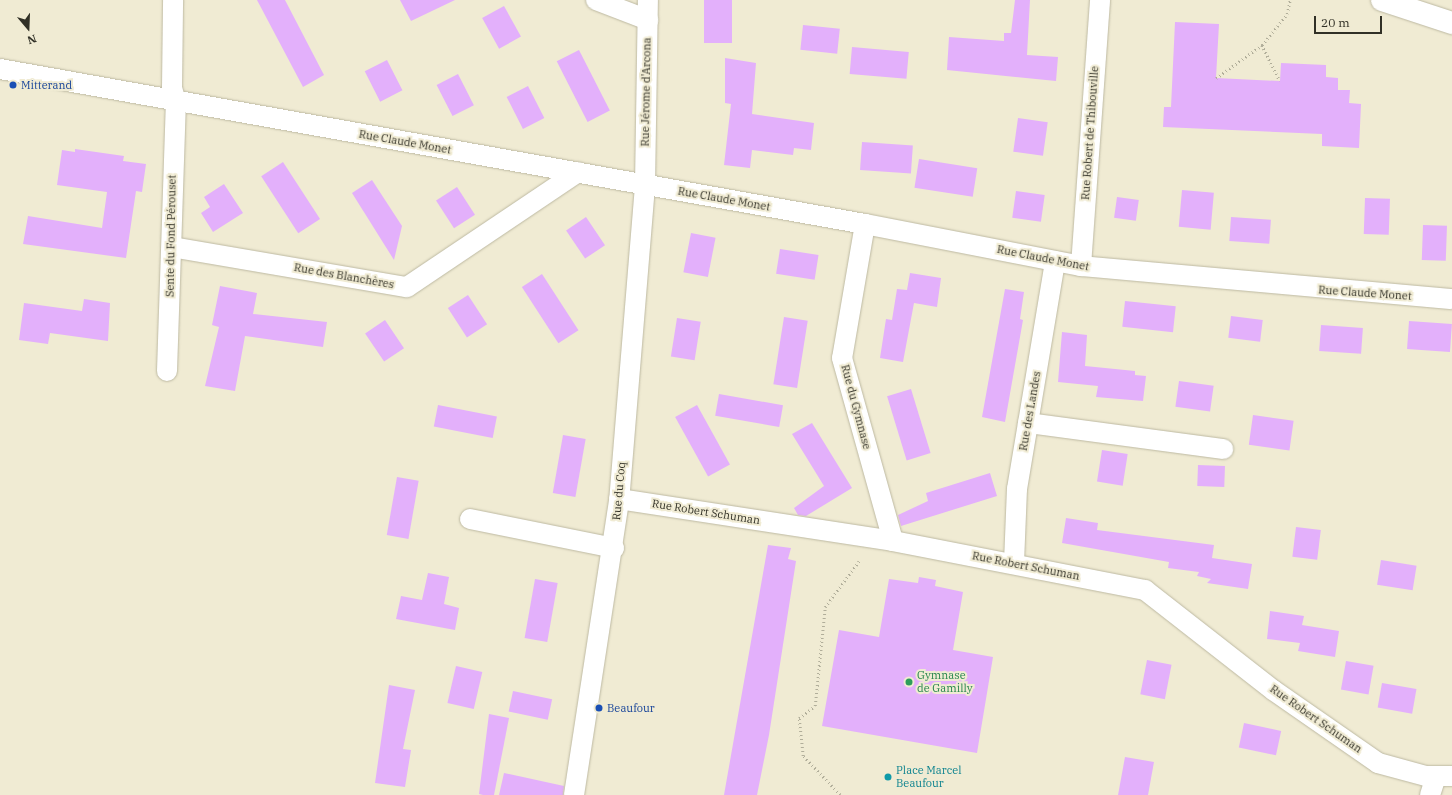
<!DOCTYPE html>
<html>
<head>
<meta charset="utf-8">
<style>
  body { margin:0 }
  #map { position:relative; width:1452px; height:795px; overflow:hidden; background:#f0ebd3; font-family:"IBM Plex Serif",serif }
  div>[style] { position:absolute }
  .building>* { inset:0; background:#e3b0fb; transform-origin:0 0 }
  .path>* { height:2.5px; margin-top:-1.25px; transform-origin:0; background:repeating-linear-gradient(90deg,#b1ae9a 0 1px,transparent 0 4px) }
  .roads { filter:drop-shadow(0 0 1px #bdb9a2) drop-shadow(0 0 1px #bdb9a2) }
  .street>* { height:20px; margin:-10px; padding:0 10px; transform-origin:10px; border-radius:10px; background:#fff }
  .secondary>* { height:22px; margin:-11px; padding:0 11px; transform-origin:11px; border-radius:11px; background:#fff }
  .dots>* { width:11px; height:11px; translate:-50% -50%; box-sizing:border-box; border:2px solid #f0ebd3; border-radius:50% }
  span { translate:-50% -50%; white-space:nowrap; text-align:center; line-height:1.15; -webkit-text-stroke:4px #f0ebd3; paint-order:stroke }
  .transit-label { font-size:11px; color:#164399 }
  .left { translate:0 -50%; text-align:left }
  .street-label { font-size:11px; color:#313026 }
  .leisure-label { font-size:11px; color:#27864d }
  .culture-label { font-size:11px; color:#0d838f }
  .north { position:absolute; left:8px; top:8px; width:40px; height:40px; -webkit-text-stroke:3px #f0ebd3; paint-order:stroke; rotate:161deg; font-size:11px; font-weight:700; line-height:16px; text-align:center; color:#313026 }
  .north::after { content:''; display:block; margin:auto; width:14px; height:18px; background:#313026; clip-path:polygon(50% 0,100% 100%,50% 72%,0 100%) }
  .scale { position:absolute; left:1314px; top:16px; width:68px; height:18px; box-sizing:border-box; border:2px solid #313026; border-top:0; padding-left:5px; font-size:12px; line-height:14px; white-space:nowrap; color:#313026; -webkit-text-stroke:3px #f0ebd3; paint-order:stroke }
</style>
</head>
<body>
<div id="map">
  <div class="building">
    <div style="clip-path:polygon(257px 0,285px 0,324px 75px,303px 87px)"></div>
    <div style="clip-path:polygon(400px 0,455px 0,411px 21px)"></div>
    <div style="left:704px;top:0;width:28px;height:43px"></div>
    <div style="clip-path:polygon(1015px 0,1030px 0,1027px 55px,1058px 57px,1056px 81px,947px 70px,949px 37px,1004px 41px,1004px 33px,1011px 33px)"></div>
    <div style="left:504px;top:6px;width:35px;height:25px;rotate:61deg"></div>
    <div style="clip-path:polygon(1175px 22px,1219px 24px,1216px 78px,1280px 81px,1281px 63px,1326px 65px,1326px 77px,1338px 78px,1338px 90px,1350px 90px,1349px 103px,1361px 104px,1359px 148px,1322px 146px,1322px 134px,1163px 127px,1164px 107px,1171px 107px)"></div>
    <div style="left:803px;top:25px;width:37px;height:25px;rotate:6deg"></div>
    <div style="left:852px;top:47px;width:57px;height:27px;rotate:5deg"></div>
    <div style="left:579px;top:50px;width:68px;height:25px;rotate:63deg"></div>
    <div style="clip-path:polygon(725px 58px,756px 63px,752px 114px,814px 123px,811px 150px,794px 148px,793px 155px,752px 150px,750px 168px,724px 165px,731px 104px,725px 103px)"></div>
    <div style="left:387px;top:60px;width:34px;height:25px;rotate:63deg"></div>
    <div style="left:458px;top:74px;width:35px;height:24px;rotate:63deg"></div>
    <div style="left:528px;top:86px;width:36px;height:24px;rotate:63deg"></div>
    <div style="left:1018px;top:118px;width:30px;height:34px;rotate:8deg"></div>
    <div style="left:862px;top:142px;width:51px;height:28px;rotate:4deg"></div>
    <div style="clip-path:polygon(75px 149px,124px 156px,123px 161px,146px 164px,142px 192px,136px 191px,126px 258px,23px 244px,28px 216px,102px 228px,107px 192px,57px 185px,62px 150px,75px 152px)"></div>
    <div style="left:919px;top:159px;width:59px;height:29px;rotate:9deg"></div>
    <div style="left:283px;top:162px;width:68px;height:26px;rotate:57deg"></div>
    <div style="clip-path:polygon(372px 180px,402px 226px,394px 260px,352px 193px)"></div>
    <div style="clip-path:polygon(224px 184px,243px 213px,213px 232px,201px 213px,210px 207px,204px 197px)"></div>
    <div style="left:457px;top:187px;width:33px;height:25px;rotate:57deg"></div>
    <div style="left:1182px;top:190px;width:32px;height:37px;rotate:5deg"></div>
    <div style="left:1016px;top:191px;width:29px;height:27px;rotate:8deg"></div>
    <div style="left:1117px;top:197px;width:22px;height:21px;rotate:8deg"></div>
    <div style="left:1365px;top:198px;width:25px;height:36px;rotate:2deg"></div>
    <div style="left:586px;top:217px;width:34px;height:24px;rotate:56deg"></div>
    <div style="left:1231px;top:217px;width:40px;height:24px;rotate:4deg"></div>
    <div style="left:1423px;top:225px;width:24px;height:35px;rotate:2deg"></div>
    <div style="left:691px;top:233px;width:25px;height:40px;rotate:11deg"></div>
    <div style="left:780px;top:249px;width:39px;height:25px;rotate:9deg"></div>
    <div style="clip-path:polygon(910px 273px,941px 278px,937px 307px,914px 303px,903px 362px,880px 358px,886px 319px,892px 320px,897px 289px,907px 290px)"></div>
    <div style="left:542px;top:274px;width:67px;height:24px;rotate:57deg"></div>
    <div style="clip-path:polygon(220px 286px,257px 293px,253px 314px,327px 322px,323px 347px,245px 336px,235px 391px,205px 386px,219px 327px,212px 325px)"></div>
    <div style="clip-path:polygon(1005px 289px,1024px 292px,1020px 319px,1023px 320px,1005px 422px,982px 417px)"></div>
    <div style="left:468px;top:295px;width:35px;height:24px;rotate:57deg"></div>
    <div style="clip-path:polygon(84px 299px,110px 303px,108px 341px,50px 333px,48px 344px,19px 340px,24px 303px,82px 311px)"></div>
    <div style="left:1125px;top:301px;width:51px;height:26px;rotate:6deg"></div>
    <div style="left:1231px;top:316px;width:32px;height:22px;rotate:7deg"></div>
    <div style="left:784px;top:317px;width:24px;height:68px;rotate:9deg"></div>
    <div style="left:677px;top:318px;width:24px;height:39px;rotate:9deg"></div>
    <div style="left:385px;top:320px;width:34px;height:24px;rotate:56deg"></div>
    <div style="left:1409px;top:321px;width:43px;height:28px;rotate:4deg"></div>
    <div style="left:1321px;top:325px;width:42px;height:26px;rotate:4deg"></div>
    <div style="clip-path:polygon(1062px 332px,1087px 335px,1085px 366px,1135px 371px,1135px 375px,1146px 376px,1143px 401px,1096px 397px,1098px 386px,1058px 382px)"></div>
    <div style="left:1179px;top:381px;width:35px;height:26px;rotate:8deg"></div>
    <div style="left:911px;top:389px;width:67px;height:25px;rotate:73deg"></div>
    <div style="left:719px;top:394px;width:65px;height:22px;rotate:10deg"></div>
    <div style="left:438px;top:405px;width:60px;height:22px;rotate:11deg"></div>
    <div style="left:697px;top:405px;width:68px;height:25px;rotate:61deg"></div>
    <div style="left:1253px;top:415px;width:41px;height:30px;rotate:8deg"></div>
    <div style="clip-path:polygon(812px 423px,852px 488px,806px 516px,798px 515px,794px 508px,824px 486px,792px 434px)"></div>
    <div style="left:563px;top:435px;width:23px;height:59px;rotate:10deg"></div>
    <div style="left:1102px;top:450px;width:26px;height:32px;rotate:9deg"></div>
    <div style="left:1198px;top:465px;width:27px;height:21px;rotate:2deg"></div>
    <div style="clip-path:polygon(990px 473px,997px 496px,901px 526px,898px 515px,928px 501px,926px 493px)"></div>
    <div style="left:397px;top:477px;width:22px;height:59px;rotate:10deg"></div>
    <div style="clip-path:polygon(1066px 518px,1098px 523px,1097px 530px,1214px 545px,1212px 558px,1252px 564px,1248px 589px,1207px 583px,1211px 579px,1197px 576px,1199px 572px,1168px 568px,1169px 562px,1062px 543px)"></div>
    <div style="left:1296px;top:527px;width:25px;height:30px;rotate:7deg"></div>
    <div style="clip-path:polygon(768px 545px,791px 548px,788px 559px,796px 561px,769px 735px,757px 795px,724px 795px)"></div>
    <div style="left:1381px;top:560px;width:36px;height:25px;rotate:9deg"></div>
    <div style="clip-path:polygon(428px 573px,449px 577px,444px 604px,459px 608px,455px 630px,396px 619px,401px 596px,422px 600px)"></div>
    <div style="clip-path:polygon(919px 577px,936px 580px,935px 586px,963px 592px,953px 650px,993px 657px,977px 753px,822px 726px,839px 630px,879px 637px,889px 579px,918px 583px)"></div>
    <div style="left:535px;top:579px;width:23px;height:60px;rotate:10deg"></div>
    <div style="clip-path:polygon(1270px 611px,1304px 616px,1302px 625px,1339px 631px,1335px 657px,1298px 651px,1300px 643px,1267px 639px)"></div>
    <div style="left:1147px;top:660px;width:25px;height:35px;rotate:11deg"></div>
    <div style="left:1346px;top:661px;width:28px;height:29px;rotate:10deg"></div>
    <div style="left:456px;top:666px;width:27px;height:38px;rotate:13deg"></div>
    <div style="left:1382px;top:683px;width:35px;height:25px;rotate:10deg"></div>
    <div style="clip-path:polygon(389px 685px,415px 690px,403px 749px,411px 750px,405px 787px,375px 783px)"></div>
    <div style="left:513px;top:691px;width:40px;height:21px;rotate:12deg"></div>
    <div style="clip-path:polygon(489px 714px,509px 718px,494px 795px,483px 795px,479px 794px)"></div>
    <div style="left:1244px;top:723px;width:38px;height:25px;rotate:12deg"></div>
    <div style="clip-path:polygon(1125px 757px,1154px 762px,1148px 795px,1118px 795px)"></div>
    <div style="clip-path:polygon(504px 773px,564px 786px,563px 795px,499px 795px)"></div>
  </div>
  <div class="path">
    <div style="left:1262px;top:45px;width:40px;rotate:63.4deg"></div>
    <div style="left:1216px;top:78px;width:57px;rotate:-35.7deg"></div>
    <div style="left:1262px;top:45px;width:40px;rotate:-51deg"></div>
    <div style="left:1287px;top:14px;width:14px;rotate:-78deg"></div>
    <div style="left:840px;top:795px;width:54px;rotate:-133.5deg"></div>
    <div style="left:803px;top:756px;width:38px;rotate:-96deg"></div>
    <div style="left:799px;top:718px;width:20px;rotate:-37deg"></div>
    <div style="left:815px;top:706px;width:100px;rotate:-84.2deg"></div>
    <div style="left:825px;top:607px;width:57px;rotate:-53.5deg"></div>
  </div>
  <div class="roads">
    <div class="street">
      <div style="left:596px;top:0;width:56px;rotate:21deg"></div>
      <div style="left:0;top:69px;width:879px;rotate:10.16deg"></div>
      <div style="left:865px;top:224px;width:220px;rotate:11deg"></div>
      <div style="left:1081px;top:266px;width:372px;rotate:5.1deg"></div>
      <div style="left:865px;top:224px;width:136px;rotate:99.7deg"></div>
      <div style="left:842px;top:358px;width:190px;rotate:74.4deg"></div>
      <div style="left:172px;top:247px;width:238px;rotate:9.7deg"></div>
      <div style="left:407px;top:287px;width:206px;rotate:-33.9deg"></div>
      <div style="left:1081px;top:266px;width:267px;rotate:-85.9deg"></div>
      <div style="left:167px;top:371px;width:269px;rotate:-88.1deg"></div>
      <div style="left:176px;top:102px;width:15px;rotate:-106deg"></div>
      <div style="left:172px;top:88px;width:88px;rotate:-89.3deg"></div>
      <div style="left:1028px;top:423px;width:197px;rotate:7.6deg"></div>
      <div style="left:619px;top:499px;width:277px;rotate:8.7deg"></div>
      <div style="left:893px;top:541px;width:257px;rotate:11deg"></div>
      <div style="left:1145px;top:590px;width:162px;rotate:38deg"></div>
      <div style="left:1273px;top:690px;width:128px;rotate:34.8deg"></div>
      <div style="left:1378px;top:763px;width:50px;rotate:15.2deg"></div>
      <div style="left:1426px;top:776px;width:26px"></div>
      <div style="left:470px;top:519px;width:147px;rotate:11.4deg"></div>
      <div style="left:1014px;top:563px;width:74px;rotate:-87.7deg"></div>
      <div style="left:1017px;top:489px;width:231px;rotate:-80.5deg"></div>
      <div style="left:574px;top:795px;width:296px;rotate:-81.3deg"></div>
      <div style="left:619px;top:502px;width:318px;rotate:-85.3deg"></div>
      <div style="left:645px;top:185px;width:185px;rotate:-89.1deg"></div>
      <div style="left:1430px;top:795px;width:19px;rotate:-72deg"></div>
    </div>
    <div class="secondary">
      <div style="left:1382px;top:0;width:74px;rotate:18.2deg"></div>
    </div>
  </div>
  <div class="dots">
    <div style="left:13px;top:85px;background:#1a4fb4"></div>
    <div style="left:909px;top:682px;background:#2e9e5b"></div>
    <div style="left:599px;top:708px;background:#1a4fb4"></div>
    <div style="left:888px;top:777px;background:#0f9aa8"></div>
  </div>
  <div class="transit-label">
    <span class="left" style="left:21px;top:85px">Mitterand</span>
    <span class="left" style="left:607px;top:708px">Beaufour</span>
  </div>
  <div class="street-label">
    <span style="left:646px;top:92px;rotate:-89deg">Rue Jérome d'Arcona</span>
    <span style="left:1090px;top:133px;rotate:-86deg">Rue Robert de Thibouville</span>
    <span style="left:405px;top:142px;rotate:10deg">Rue Claude Monet</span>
    <span style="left:724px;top:199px;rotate:10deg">Rue Claude Monet</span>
    <span style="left:171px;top:236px;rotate:-89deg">Sente du Fond Pérouset</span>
    <span style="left:1043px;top:258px;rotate:11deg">Rue Claude Monet</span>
    <span style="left:344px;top:276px;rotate:10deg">Rue des Blanchères</span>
    <span style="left:1365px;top:293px;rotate:4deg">Rue Claude Monet</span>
    <span style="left:856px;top:407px;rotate:75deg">Rue du Gymnase</span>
    <span style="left:1030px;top:411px;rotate:-80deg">Rue des Landes</span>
    <span style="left:619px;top:491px;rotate:-85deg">Rue du Coq</span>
    <span style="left:706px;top:512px;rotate:9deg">Rue Robert Schuman</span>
    <span style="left:1026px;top:566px;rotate:11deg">Rue Robert Schuman</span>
    <span style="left:1316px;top:719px;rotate:35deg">Rue Robert Schuman</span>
  </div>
  <div class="leisure-label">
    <span class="left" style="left:917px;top:682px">Gymnase<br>de Gamilly</span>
  </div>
  <div class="culture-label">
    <span class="left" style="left:896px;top:777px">Place Marcel<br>Beaufour</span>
  </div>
  <div class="north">N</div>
  <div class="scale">20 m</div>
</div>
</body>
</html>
